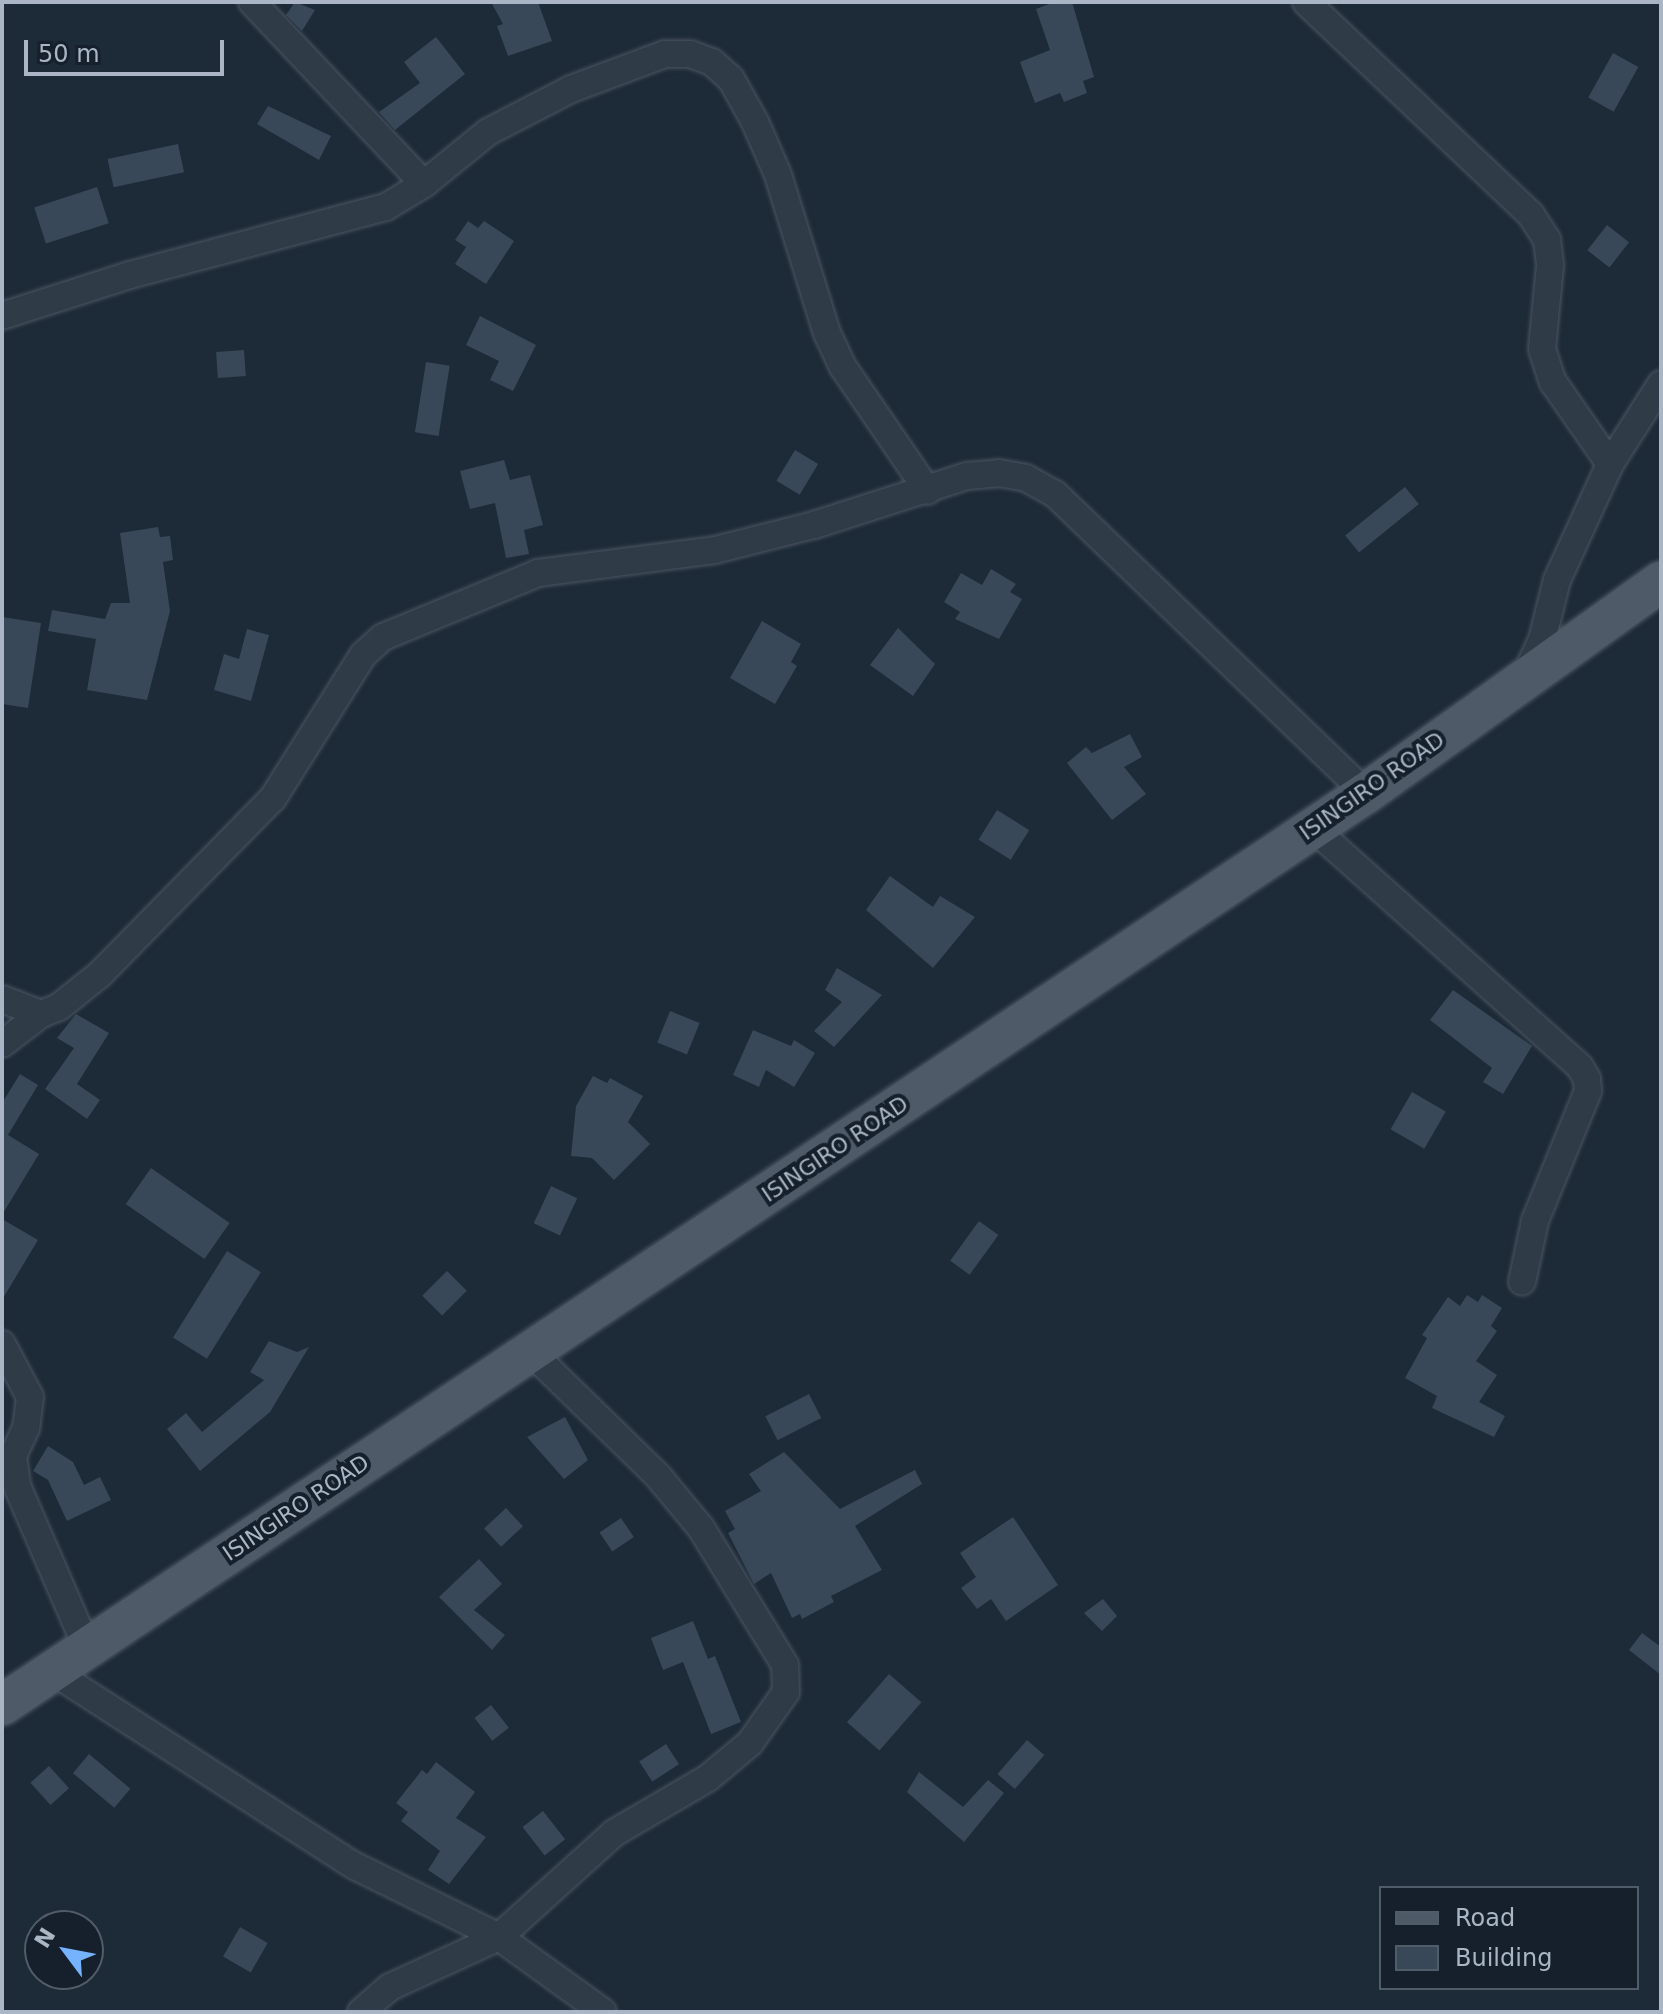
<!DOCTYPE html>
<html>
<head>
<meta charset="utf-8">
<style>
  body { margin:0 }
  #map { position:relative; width:1663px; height:2014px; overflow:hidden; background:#1d2a37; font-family:"DejaVu Sans",sans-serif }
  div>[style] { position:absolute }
  .building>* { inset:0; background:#384858; transform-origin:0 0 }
  .roads { filter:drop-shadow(0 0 2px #4b5663) drop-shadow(0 0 2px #4b5663) }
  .minor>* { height:26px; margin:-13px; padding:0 13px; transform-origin:13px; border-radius:13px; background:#303b48 }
  .primary>* { height:40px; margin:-20px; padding:0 20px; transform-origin:20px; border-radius:20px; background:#4e5a68 }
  span { translate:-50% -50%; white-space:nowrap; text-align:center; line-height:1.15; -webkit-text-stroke:8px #16202c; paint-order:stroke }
  .street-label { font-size:22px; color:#aab6c5 }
  .frame { position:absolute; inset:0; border:4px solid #aab6c5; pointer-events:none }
  .legend { position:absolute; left:1379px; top:1886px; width:260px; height:104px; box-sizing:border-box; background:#16202c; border:2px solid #515c69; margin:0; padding:10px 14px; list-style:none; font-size:24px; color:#aab6c5 }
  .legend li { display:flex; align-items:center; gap:16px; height:40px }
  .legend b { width:40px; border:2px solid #515c69 }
  .north { position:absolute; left:24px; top:1910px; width:80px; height:80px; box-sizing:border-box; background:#16202c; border:2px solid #515c69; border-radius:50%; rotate:302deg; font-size:22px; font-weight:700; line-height:32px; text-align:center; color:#aab6c5 }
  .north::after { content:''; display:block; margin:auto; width:28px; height:36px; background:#75b2ff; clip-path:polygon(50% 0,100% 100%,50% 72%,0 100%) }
  .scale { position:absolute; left:24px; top:40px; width:200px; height:36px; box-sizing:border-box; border:4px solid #aab6c5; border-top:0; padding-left:10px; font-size:24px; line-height:28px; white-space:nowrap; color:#aab6c5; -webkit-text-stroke:6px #16202c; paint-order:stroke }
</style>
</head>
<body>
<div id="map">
  <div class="building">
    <div style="clip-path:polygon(295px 2px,315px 10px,302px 31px,286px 15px)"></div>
    <div style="clip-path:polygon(491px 2px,538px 2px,552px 41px,508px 56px,497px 26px,503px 24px)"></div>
    <div style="clip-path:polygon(1054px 2px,1072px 2px,1094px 77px,1083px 81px,1087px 93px,1064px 102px,1060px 93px,1035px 103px,1020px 62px,1050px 50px,1036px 9px)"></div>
    <div style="clip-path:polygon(436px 37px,465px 74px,395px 130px,379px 112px,420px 83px,404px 62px)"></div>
    <div style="left:1613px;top:53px;width:29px;height:51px;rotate:29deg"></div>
    <div style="clip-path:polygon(268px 106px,331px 136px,319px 160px,257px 124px)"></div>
    <div style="left:178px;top:144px;width:29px;height:72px;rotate:78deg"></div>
    <div style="left:97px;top:187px;width:38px;height:66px;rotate:72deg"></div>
    <div style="clip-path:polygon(468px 221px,478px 228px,484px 221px,514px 241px,486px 284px,455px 264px,466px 247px,455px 240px)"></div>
    <div style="left:1607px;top:225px;width:28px;height:32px;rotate:38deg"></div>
    <div style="clip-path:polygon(480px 316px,536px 345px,513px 391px,490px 380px,499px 361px,466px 345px)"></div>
    <div style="left:244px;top:350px;width:26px;height:28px;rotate:86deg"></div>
    <div style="left:426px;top:362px;width:24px;height:71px;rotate:9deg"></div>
    <div style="left:795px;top:450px;width:27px;height:36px;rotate:31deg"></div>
    <div style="clip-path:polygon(504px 460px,510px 480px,530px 475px,543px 525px,524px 530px,529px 554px,506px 558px,495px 503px,470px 509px,460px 471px)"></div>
    <div style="left:1405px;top:487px;width:22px;height:77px;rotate:51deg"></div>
    <div style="clip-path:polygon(158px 527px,160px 537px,170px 536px,173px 560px,163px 562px,170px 611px,147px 700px,87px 690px,96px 639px,48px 631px,52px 610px,105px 619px,111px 603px,130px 603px,120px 533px)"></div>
    <div style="clip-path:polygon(991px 569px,1016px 584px,1010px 592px,1022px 599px,999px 639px,955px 619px,960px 612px,944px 602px,961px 573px,982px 585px)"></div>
    <div style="clip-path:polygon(2px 617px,41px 623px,28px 708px,2px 704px)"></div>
    <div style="clip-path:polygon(762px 621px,801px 644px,791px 662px,797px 666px,775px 704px,730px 678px)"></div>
    <div style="clip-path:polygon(898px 628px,935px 664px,913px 696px,870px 665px)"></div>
    <div style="clip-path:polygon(247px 629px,269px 635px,251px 701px,214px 690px,224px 654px,239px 659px)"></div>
    <div style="clip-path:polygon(1130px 734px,1142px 757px,1124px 767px,1146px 794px,1112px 820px,1067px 763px,1086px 747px,1092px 753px)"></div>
    <div style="left:997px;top:810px;width:38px;height:35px;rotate:32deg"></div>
    <div style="clip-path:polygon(890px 876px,933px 907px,940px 896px,975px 917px,933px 968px,866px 910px)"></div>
    <div style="clip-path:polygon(837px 968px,882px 995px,834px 1047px,814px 1031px,842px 1002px,825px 990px)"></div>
    <div style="clip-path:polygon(1453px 990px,1532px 1046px,1503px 1094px,1483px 1082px,1492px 1068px,1430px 1020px)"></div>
    <div style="left:670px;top:1011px;width:32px;height:34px;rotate:22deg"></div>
    <div style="clip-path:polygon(76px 1014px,109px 1033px,77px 1084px,100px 1100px,87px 1119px,45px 1089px,74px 1048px,57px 1038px)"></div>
    <div style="clip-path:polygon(753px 1030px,791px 1046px,794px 1040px,815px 1053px,794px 1087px,766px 1070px,759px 1087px,733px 1075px)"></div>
    <div style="clip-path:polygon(20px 1074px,38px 1085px,8px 1135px,39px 1154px,2px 1215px,2px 1103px)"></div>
    <div style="clip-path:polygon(593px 1076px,607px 1083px,610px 1078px,643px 1096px,628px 1122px,650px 1144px,614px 1180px,592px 1158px,571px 1156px,576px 1106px)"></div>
    <div style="left:1412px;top:1092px;width:39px;height:43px;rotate:30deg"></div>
    <div style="left:151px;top:1168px;width:96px;height:44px;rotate:35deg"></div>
    <div style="left:551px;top:1186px;width:29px;height:41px;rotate:25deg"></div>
    <div style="clip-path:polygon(2px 1219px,38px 1240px,2px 1300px)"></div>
    <div style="left:979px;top:1221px;width:24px;height:49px;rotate:36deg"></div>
    <div style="left:227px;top:1251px;width:40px;height:102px;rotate:32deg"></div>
    <div style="left:447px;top:1271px;width:28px;height:35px;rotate:45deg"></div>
    <div style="clip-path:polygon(1467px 1295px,1478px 1302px,1482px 1295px,1502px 1308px,1491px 1326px,1497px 1331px,1476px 1361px,1497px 1375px,1479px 1402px,1505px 1416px,1494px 1437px,1432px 1408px,1437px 1396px,1405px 1378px,1427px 1338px,1422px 1335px,1448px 1297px,1460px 1306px)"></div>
    <div style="clip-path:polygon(269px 1341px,297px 1352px,309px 1347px,270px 1412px,200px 1471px,167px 1429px,186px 1413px,202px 1432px,264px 1380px,250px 1372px)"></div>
    <div style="left:809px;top:1394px;width:27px;height:49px;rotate:63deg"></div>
    <div style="clip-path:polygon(565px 1417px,588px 1460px,564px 1479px,527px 1437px)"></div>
    <div style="clip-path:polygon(48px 1446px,73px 1462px,84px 1485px,100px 1477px,111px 1500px,67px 1521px,48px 1480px,33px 1471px)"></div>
    <div style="clip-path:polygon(784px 1452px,840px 1509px,915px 1470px,922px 1484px,855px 1526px,882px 1570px,831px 1596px,834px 1602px,802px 1619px,800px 1614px,792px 1618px,771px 1573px,754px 1584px,728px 1533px,735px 1529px,725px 1511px,761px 1491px,749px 1474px)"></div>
    <div style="left:506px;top:1508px;width:25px;height:30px;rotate:47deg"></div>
    <div style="clip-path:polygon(1013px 1517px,1058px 1585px,1006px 1621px,991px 1599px,977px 1609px,961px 1588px,976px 1577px,960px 1553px)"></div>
    <div style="left:621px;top:1518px;width:23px;height:26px;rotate:56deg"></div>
    <div style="clip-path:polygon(479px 1559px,502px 1584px,474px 1610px,505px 1635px,492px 1650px,439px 1597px)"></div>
    <div style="clip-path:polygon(1103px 1599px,1117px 1616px,1102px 1631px,1084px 1613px)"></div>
    <div style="clip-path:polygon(693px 1621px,708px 1659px,715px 1656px,741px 1722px,711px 1734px,683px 1662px,663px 1670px,651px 1638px)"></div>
    <div style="clip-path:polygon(1642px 1633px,1661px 1647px,1661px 1675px,1629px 1650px)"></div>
    <div style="left:889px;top:1674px;width:43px;height:64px;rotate:41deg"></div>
    <div style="left:491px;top:1705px;width:29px;height:21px;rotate:52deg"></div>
    <div style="left:1027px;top:1740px;width:23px;height:45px;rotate:41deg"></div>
    <div style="left:666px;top:1744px;width:24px;height:32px;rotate:57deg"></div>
    <div style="left:89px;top:1754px;width:54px;height:25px;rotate:40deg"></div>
    <div style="clip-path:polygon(436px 1762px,475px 1792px,456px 1818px,486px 1837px,449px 1884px,428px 1870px,440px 1851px,401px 1821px,408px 1812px,396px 1803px,422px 1770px,427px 1774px)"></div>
    <div style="left:49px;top:1766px;width:30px;height:25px;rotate:48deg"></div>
    <div style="clip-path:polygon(919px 1772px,963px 1807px,988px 1780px,1004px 1793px,964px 1842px,907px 1792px)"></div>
    <div style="left:543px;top:1811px;width:36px;height:26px;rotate:52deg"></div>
    <div style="left:240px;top:1927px;width:32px;height:34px;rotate:30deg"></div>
  </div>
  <div class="roads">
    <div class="minor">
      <div style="left:252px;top:2px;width:250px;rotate:46.6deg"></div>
      <div style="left:1306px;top:2px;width:310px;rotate:43.4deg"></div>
      <div style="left:1531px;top:215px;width:30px;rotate:57deg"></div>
      <div style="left:1547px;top:240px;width:26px;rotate:83deg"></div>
      <div style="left:1550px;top:266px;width:83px;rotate:95.5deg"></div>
      <div style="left:1542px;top:349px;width:35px;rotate:72deg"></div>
      <div style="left:1553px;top:382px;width:100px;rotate:55.2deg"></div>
      <div style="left:2px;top:316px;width:134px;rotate:-17.8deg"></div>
      <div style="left:130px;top:275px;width:265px;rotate:-14.9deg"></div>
      <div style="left:386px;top:207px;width:44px;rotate:-31.2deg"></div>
      <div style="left:424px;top:184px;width:82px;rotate:-39.1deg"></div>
      <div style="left:488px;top:132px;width:93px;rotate:-27.4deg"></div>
      <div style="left:571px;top:89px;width:100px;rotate:-20.4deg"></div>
      <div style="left:665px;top:54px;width:25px"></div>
      <div style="left:690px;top:54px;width:23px;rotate:20deg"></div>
      <div style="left:712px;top:62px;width:25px;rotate:42deg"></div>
      <div style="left:731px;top:79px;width:49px;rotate:60.8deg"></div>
      <div style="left:755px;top:122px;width:58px;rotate:66.5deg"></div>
      <div style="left:778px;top:175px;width:165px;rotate:72.8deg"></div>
      <div style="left:827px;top:333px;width:38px;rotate:65deg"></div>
      <div style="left:843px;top:367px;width:150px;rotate:55.6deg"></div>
      <div style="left:1526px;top:674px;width:38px;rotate:-65deg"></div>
      <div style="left:1542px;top:640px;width:62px;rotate:-76deg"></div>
      <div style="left:1557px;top:580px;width:128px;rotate:-65.4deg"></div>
      <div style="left:1610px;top:464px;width:95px;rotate:-57.5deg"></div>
      <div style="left:1313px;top:828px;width:358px;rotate:41.8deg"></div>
      <div style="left:1580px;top:1067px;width:14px;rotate:60deg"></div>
      <div style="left:1587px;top:1079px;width:12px;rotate:85deg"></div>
      <div style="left:1588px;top:1091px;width:140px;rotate:112.2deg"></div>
      <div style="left:1535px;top:1221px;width:62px;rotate:102deg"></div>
      <div style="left:2px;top:999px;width:42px;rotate:21deg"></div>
      <div style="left:41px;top:1014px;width:19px;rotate:-21deg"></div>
      <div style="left:59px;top:1007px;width:53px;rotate:-38.8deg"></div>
      <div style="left:100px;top:974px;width:247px;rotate:-45.5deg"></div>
      <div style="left:273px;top:798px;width:169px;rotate:-57.8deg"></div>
      <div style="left:363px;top:655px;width:27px;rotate:-42deg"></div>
      <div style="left:383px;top:637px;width:168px;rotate:-22.4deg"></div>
      <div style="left:538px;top:573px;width:178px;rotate:-7.4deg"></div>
      <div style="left:715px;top:550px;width:102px;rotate:-14.2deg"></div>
      <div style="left:814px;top:525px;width:161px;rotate:-17.8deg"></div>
      <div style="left:967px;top:476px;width:32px;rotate:-5deg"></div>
      <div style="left:999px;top:473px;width:27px;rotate:10deg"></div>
      <div style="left:1026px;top:478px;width:33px;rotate:29deg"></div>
      <div style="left:1055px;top:494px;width:431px;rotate:43.9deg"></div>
      <div style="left:2px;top:1044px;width:49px;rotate:-37.6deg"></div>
      <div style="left:2px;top:1344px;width:60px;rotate:62.2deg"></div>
      <div style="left:30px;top:1397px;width:31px;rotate:97deg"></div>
      <div style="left:26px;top:1428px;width:31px;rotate:115deg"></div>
      <div style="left:13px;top:1456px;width:30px;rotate:82deg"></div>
      <div style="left:17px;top:1486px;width:176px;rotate:66.6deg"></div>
      <div style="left:52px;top:1671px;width:360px;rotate:32.8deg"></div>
      <div style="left:355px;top:1866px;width:161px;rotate:26.2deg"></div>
      <div style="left:499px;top:1937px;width:128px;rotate:35.8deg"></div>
      <div style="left:361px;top:2012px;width:38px;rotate:-41deg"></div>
      <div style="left:390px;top:1987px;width:120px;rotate:-24.6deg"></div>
      <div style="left:499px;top:1937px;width:155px;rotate:-42.1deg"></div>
      <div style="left:614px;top:1833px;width:109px;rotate:-30.3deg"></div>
      <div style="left:708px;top:1778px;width:55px;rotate:-39.8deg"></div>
      <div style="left:750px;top:1743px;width:62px;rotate:-54.8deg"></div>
      <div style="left:786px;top:1692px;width:27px;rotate:-92deg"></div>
      <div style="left:785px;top:1665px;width:161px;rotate:-121.5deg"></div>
      <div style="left:701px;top:1528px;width:67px;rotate:-129.6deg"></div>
      <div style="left:658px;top:1476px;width:177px;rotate:-135.7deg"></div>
    </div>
    <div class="primary">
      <div style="left:2px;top:1705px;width:1641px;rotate:-33.77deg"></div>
      <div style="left:1366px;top:793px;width:363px;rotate:-35.6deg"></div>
    </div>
  </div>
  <div class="street-label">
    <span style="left:1372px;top:786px;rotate:-35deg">ISINGIRO ROAD</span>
    <span style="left:835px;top:1149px;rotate:-34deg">ISINGIRO ROAD</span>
    <span style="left:296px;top:1508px;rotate:-34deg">ISINGIRO ROAD</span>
  </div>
  <div class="frame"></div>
  <ul class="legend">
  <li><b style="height:10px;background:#4e5a68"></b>Road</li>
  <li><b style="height:22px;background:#384858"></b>Building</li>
  </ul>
  <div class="north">N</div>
  <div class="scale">50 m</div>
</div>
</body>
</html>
